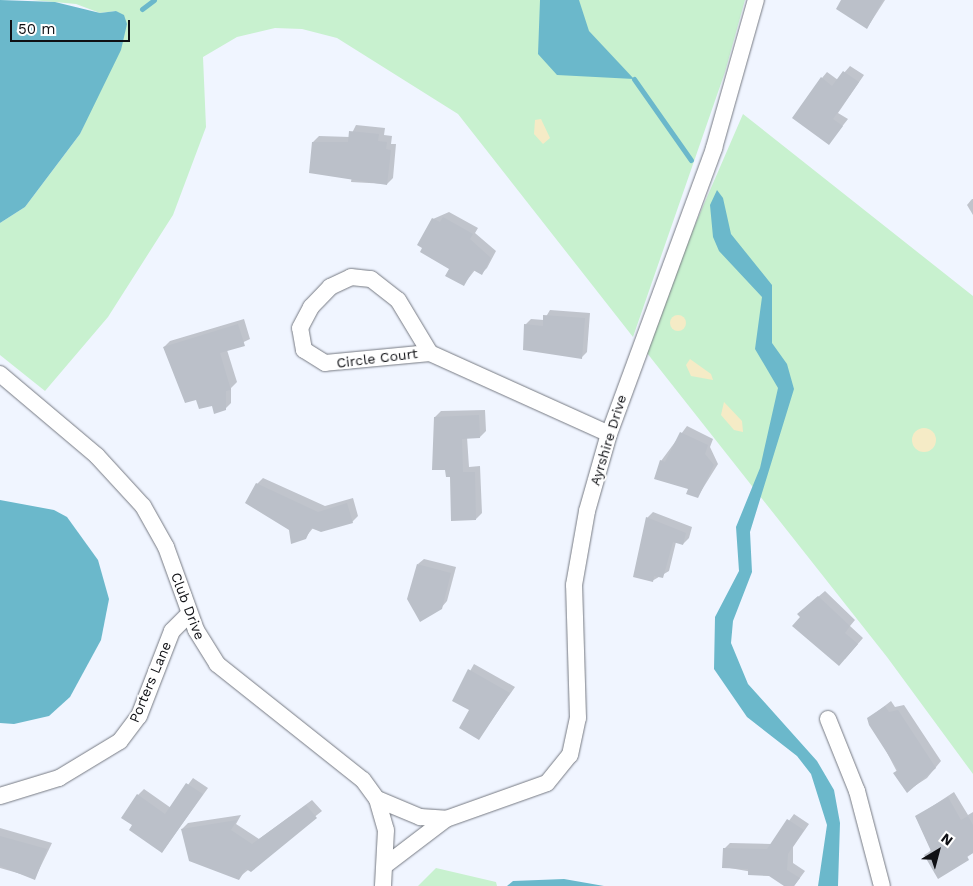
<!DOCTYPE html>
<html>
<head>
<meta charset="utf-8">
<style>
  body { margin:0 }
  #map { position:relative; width:973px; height:886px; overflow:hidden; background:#f0f5ff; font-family:"Work Sans",sans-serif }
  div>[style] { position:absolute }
  .green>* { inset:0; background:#c8f1cf }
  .sand>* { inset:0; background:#f5ebc6 }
  .round { border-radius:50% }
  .water>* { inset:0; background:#6bb8cb }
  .shadow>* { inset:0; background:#0003 }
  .stream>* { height:5px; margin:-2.5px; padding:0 2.5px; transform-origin:2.5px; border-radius:2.5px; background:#6bb8cb }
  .building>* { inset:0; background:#bbc0c9 }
  .roads { filter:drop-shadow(0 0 1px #767a83) drop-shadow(0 0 1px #767a83) }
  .street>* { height:16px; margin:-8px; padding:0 8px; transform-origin:8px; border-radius:8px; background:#fff }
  span { translate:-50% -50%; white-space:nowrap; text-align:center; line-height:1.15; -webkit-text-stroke:4px #fff; paint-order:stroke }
  .street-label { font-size:14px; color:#0f1014 }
  .north { position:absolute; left:913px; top:826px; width:50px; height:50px; -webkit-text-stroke:4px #fff; paint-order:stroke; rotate:37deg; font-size:14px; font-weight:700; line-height:20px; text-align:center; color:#0f1014 }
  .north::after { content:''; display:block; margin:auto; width:18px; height:22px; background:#0f1014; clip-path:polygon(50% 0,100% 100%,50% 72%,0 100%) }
  .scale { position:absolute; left:10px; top:20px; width:120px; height:22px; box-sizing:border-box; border:2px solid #0f1014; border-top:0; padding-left:6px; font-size:15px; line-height:18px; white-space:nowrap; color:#0f1014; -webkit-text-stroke:4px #fff; paint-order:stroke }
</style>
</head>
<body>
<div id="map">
  <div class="green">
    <div style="clip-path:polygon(32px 0,745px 0,725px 72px,633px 337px,458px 114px,337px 38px,302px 29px,275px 28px,237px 37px,203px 57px,206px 127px,173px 215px,108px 317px,45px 391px,0 355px,0 223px,25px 207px,80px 134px,127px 24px,116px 11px,100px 13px,76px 4px)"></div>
    <div style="clip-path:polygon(743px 114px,973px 296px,973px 774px,887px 657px,647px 353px,688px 241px)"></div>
    <div style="clip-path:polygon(436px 868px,496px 882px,497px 886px,418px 886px)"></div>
  </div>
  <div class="sand">
    <div style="clip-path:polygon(541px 119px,550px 138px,543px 144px,534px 134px,535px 120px)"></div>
    <div class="round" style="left:670px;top:315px;width:16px;height:16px"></div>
    <div style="clip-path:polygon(690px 359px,711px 374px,713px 380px,691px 376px,686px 365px)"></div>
    <div style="clip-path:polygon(724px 402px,742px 421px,743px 432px,734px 430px,721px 415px)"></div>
    <div class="round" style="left:912px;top:428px;width:24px;height:24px"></div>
  </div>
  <div class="water">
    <div style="clip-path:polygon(0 0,55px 2px,100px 13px,116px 11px,124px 15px,127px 24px,121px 50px,80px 134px,25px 207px,0 223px)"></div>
    <div style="clip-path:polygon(540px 0,579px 0,589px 31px,634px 79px,557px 75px,538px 54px)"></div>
    <div style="clip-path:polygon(717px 190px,723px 198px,731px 234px,772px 285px,772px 343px,787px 364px,794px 389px,750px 532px,752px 572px,733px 621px,731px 643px,748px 684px,817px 761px,834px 790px,840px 823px,838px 886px,818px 886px,827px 825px,811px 774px,797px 756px,747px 717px,714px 669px,715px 617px,739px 571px,736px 527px,760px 468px,778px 388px,755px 349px,762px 297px,719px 251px,713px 237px,710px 205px)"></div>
    <div style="clip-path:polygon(0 500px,54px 510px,67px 517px,98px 560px,109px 599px,101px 640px,70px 697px,49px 716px,14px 724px,0 723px)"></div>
    <div style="clip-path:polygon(564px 879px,604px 886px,507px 886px,513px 881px)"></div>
  </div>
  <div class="shadow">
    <div style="clip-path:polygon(843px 0,885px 0,867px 28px)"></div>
    <div style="clip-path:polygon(850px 66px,864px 75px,838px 113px,848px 119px,829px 143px,822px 78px,827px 72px,838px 80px)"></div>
    <div style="clip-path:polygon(356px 125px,385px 128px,384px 135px,392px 136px,391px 144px,396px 144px,393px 178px,387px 184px,351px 182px,352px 176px,313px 142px,319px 136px,350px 137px)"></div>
    <div style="clip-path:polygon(972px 199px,973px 199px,973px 215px,967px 205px)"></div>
    <div style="clip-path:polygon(449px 212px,478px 228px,475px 233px,496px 251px,487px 268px,481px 274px,475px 270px,464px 284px,451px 268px,433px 219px)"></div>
    <div style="clip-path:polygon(550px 310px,590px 313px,587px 352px,581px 358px,525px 325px,531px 319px,544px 320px)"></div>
    <div style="clip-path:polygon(244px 319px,250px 339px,227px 350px,237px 382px,231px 388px,231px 403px,225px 409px,197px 399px,164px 347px,170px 341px)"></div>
    <div style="clip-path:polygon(485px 410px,486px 431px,480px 437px,467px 437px,469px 467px,480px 466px,482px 513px,476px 519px,451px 476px,435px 417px,441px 411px)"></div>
    <div style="clip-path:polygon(687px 426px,713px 439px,710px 447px,718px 464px,698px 496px,661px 461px)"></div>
    <div style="clip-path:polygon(263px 478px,325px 506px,353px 498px,358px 516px,352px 522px,313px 528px,305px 538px,290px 529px,257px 484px)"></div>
    <div style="clip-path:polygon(653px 512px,692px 527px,689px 538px,683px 544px,676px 542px,669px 571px,652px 581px,647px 518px)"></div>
    <div style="clip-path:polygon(424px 559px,456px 567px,447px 601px,441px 608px,418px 564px)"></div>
    <div style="clip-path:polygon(825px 591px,855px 620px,850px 626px,863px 638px,845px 659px,805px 608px)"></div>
    <div style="clip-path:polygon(474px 664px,515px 687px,479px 738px,471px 710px,454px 700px)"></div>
    <div style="clip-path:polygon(891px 701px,895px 707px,904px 705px,941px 761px,927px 778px,907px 791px,869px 718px)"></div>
    <div style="clip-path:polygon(193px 778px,208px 788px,162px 852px,134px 825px,138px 795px,144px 789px,171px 808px)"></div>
    <div style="clip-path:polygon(954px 792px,968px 815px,973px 812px,973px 853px,938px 877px,926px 855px,931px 850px,916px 817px)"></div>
    <div style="clip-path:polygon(312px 800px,322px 811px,238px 878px,182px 829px,188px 823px,241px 815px,236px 824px,259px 839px)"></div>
    <div style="clip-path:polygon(794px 814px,809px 824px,793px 847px,793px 863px,805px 871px,794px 886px,769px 875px,724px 867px,724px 849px,730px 843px,772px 844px)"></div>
    <div style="clip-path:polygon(0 828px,52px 843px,35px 878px,0 868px)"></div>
  </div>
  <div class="stream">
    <div style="left:142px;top:9px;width:15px;rotate:-37deg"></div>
    <div style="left:634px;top:79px;width:99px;rotate:54.9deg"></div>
  </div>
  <div class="building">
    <div style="clip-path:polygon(841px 0,883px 0,867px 29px,836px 9px)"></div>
    <div style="clip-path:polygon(843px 71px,859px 82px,833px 119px,843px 126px,829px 145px,792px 118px,821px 77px,832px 86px)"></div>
    <div style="clip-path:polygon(349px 131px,379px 134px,378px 141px,387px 142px,386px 149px,391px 150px,387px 185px,309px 173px,312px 142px,348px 142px)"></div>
    <div style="clip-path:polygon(443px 217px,473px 234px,470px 239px,491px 258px,482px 275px,473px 270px,464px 286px,445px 276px,449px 269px,420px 252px,422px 248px,417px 245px,432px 218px,440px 222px)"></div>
    <div style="clip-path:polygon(543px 315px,585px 318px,582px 359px,523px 350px,524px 324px,543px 326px)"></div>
    <div style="clip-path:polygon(238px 324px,245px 346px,220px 353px,231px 390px,226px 391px,226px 410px,214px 414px,212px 406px,199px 409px,196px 400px,185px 403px,163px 347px)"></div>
    <div style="clip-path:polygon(479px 415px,480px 438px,462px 439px,463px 472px,475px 472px,476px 520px,451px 521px,450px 477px,446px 477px,445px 470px,432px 470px,434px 417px)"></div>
    <div style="clip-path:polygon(680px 432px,708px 445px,705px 454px,714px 465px,698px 498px,686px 494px,688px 489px,654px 479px,660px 460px,665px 462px)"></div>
    <div style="clip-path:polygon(256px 483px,318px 512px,347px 503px,353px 523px,321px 532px,311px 528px,306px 539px,291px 544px,289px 530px,245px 503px)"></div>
    <div style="clip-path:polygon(646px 517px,686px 533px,683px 545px,673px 542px,663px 578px,654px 576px,653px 582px,633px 577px)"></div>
    <div style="clip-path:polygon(417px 564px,451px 573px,442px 609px,420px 622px,407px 599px)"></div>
    <div style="clip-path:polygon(818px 596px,850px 626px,845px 633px,858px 644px,839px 666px,792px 626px,800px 617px,797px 614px)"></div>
    <div style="clip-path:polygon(468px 669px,510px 693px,479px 740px,459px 728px,469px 710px,452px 701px)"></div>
    <div style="clip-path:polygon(885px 706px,889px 712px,898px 710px,936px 768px,907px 793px,893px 773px,898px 770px,869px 725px,867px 718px)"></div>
    <div style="clip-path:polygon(186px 783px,203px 794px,162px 853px,129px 830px,132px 825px,121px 818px,137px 794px,165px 814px)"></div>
    <div style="clip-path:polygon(948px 797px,961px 820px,968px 816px,973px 825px,973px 853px,967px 856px,969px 860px,938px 879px,924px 855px,931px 851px,915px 816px)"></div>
    <div style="clip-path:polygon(306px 805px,317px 818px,251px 872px,246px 869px,239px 880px,189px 861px,181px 829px,237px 820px,231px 830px,252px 844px)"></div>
    <div style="clip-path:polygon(787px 819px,804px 830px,788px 854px,787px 870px,800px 878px,794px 886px,784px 886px,769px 876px,748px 875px,748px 869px,722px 868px,723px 848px,767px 849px)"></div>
    <div style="clip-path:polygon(0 836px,47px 849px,35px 880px,0 866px)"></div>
  </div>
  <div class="roads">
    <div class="street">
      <div style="left:430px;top:353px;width:105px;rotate:174.6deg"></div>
      <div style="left:325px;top:363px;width:25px;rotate:-148deg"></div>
      <div style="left:304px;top:350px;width:22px;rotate:-100deg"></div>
      <div style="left:300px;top:328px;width:24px;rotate:-62deg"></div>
      <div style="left:311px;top:307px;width:28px;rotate:-46deg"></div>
      <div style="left:330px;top:287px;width:23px;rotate:-25deg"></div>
      <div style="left:351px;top:277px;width:20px;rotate:6deg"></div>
      <div style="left:371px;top:279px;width:34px;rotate:38deg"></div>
      <div style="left:398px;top:300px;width:62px;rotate:58.9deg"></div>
      <div style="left:430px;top:353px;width:196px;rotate:24.3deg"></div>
      <div style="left:0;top:374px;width:127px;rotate:40.2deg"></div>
      <div style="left:97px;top:456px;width:68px;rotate:47.4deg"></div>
      <div style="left:143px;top:506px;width:47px;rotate:60.7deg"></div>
      <div style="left:166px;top:547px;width:88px;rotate:70.1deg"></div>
      <div style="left:196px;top:630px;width:40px;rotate:58deg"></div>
      <div style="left:217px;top:664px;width:186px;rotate:38.5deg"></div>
      <div style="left:363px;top:780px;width:24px;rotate:54deg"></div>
      <div style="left:377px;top:799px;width:32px;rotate:74deg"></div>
      <div style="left:386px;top:830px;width:56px;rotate:93.1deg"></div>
      <div style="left:828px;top:719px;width:78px;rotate:68.1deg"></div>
      <div style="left:857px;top:791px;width:98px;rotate:75.3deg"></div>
      <div style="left:0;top:796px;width:62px;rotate:-17deg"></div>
      <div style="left:59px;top:778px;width:71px;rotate:-31.2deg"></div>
      <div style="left:120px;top:741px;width:31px;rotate:-53deg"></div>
      <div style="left:139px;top:716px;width:91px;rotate:-68.8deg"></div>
      <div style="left:172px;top:631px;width:24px;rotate:-45deg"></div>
      <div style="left:377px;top:799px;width:47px;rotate:22.7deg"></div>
      <div style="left:420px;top:817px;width:26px;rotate:4deg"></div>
      <div style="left:387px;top:864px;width:74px;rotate:-37.3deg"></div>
      <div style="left:446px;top:819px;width:107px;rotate:-19.6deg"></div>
      <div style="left:547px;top:783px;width:36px;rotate:-51deg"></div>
      <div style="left:570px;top:755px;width:38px;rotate:-78deg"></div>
      <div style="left:578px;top:718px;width:133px;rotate:-91.7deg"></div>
      <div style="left:574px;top:585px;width:75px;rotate:-80deg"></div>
      <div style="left:587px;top:511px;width:80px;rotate:-74.1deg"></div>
      <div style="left:609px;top:434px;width:305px;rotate:-69.8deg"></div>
      <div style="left:714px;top:148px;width:154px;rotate:-74.2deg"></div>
    </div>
  </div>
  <div class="street-label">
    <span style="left:377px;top:358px;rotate:-7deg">Circle Court</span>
    <span style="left:608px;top:440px;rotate:-73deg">Ayrshire Drive</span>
    <span style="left:188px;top:606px;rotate:69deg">Club Drive</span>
    <span style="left:150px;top:682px;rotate:-67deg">Porters Lane</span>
  </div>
  <div class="north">N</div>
  <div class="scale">50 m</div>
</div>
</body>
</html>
